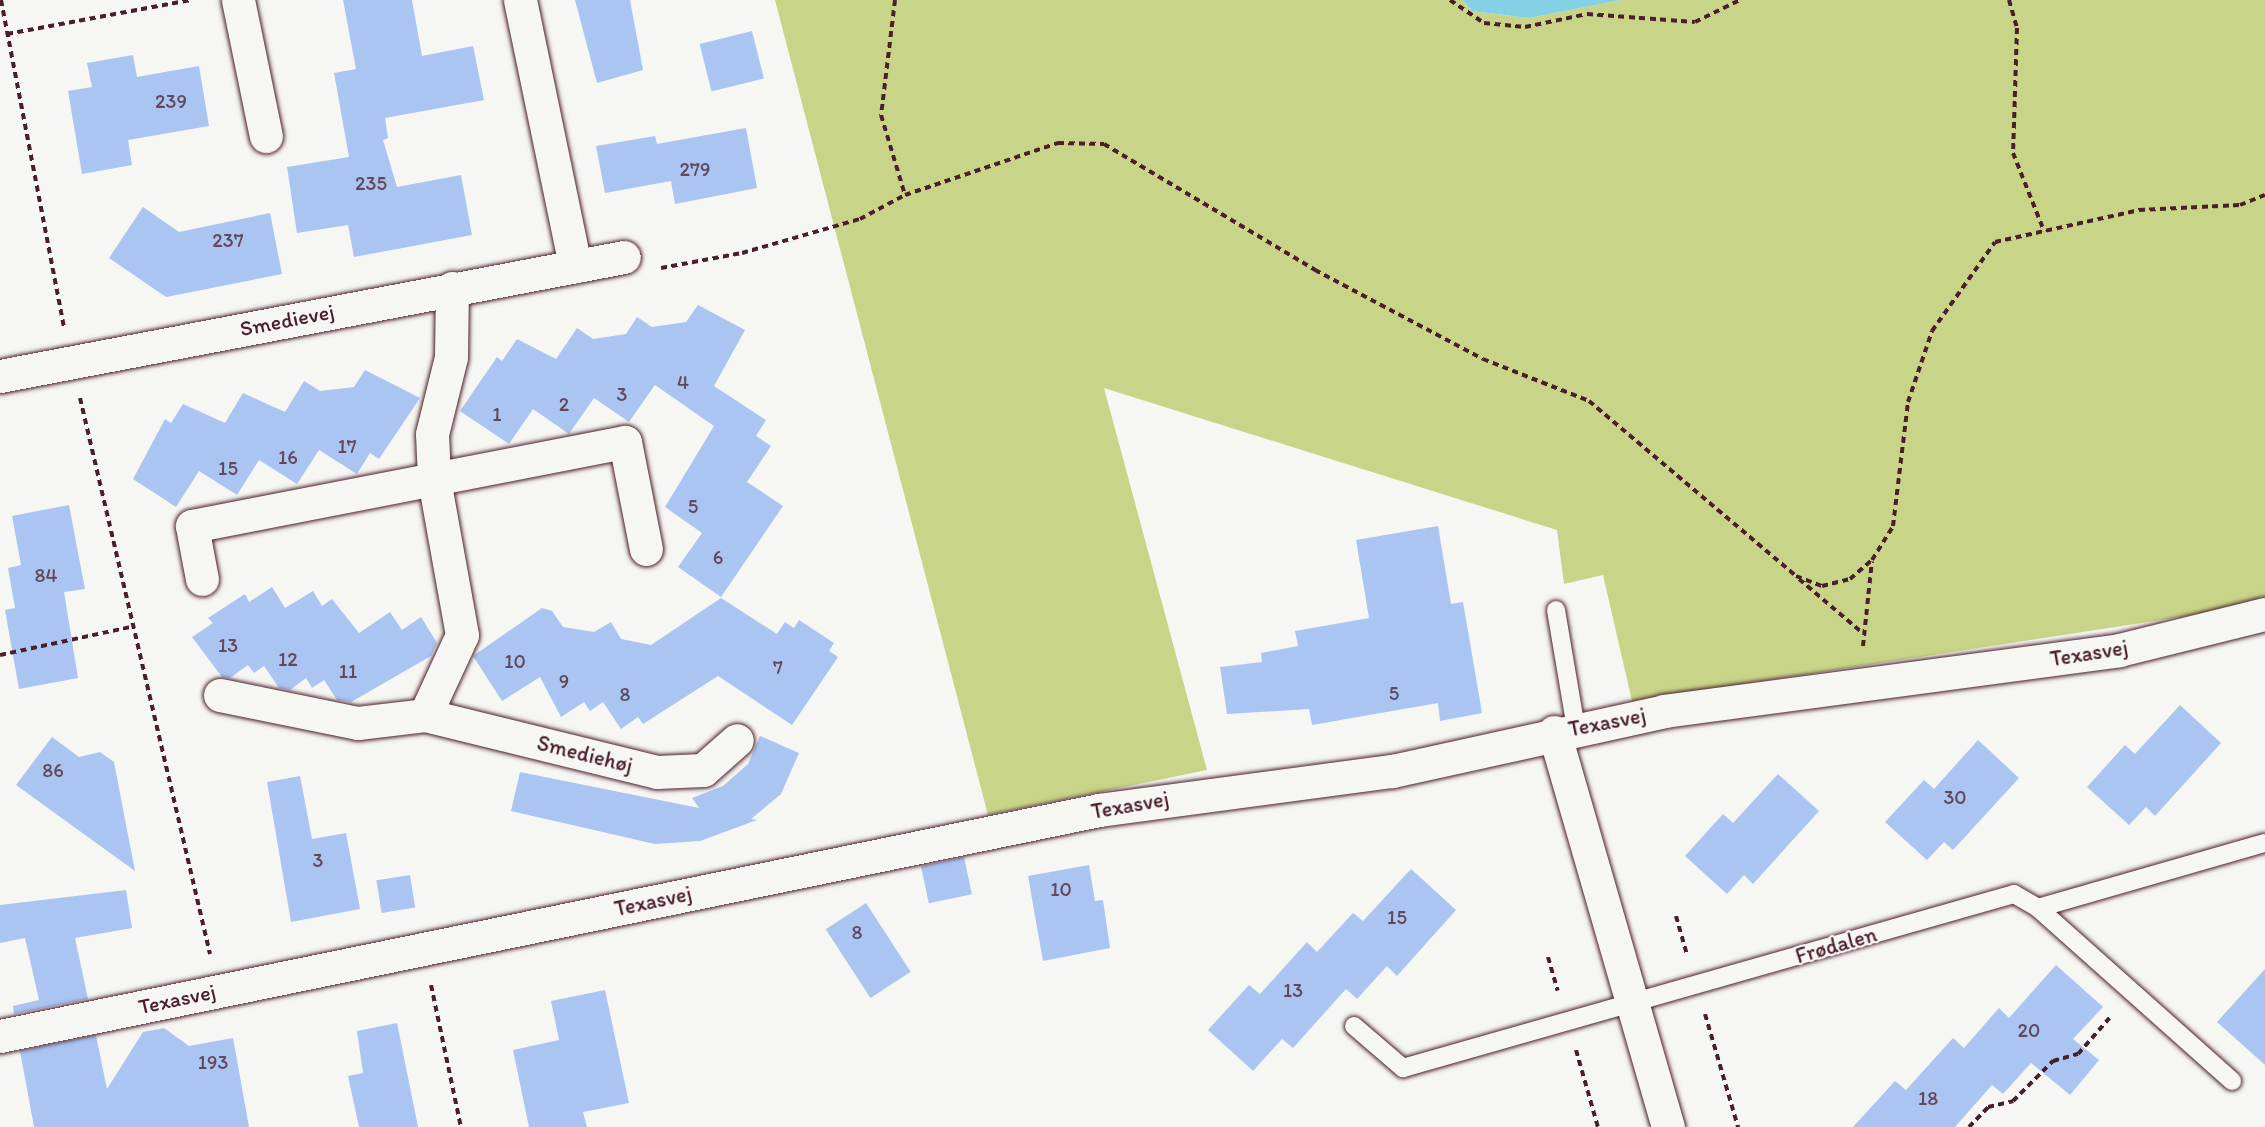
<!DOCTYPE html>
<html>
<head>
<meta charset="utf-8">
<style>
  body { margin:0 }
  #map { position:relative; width:2265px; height:1127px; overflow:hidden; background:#f6f6f2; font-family:Itim,sans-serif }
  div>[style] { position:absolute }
  .green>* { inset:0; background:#c8d588 }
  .water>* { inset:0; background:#84d0e5 }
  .building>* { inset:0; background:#abc5f3; transform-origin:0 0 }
  .path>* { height:4px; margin-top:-2px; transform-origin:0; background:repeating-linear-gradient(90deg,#4a1f2b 0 6px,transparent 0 10.5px) }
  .roads { filter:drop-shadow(0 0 2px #4a1f2b) drop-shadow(0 0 2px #4a1f2b) }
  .lane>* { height:18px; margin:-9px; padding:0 9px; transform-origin:9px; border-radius:9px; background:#f6f6f2 }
  .street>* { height:33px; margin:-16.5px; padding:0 16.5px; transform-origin:16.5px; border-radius:16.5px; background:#f6f6f2 }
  span { translate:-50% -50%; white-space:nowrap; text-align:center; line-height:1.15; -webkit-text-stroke:4.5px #f6f6f2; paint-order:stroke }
  .number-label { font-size:20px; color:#62485d }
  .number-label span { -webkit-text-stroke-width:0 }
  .street-label { font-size:22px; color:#4a1f2b }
</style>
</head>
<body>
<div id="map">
  <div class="green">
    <div style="clip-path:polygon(775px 0,1463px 0,1472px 11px,1529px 18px,1621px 0,2265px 0,2265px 604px,1632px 701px,1603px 575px,1564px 584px,1557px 530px,1104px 388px,1207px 770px,988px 815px)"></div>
  </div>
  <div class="water">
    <div style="clip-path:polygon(1463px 0,1621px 0,1529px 18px,1472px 11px)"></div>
  </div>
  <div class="building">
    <div style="clip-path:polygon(343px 0,412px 0,422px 56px,473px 46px,484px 100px,385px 118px,388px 138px,383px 140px,397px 187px,461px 175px,472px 235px,354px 257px,348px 225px,297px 233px,287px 167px,349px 157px,334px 73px,356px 69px)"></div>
    <div style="clip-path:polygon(575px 0,630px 0,643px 70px,597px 83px)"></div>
    <div style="left:752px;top:31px;width:49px;height:54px;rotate:76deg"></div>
    <div style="clip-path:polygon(133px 55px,137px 77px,199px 66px,209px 126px,128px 140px,132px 165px,82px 174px,68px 91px,92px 87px,87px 63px)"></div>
    <div style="clip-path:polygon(746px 128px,757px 188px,675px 204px,671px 181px,605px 193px,596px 146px,655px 136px,657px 144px)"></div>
    <div style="clip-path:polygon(143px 207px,179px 232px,270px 213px,282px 274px,166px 297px,109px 258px)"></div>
    <div style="clip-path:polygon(698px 305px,745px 330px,714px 386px,766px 420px,756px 436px,771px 446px,747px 482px,783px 506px,721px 597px,678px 567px,702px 533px,665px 507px,714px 426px,655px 385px,629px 422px,594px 398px,569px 434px,533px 409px,509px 444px,460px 411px,497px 357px,502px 361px,517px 339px,556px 359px,577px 328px,593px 339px,626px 334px,637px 317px,652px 327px,686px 322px)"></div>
    <div style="clip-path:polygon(365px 370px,420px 398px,379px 459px,370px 453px,357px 474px,319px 450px,297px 484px,259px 460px,237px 495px,199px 471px,176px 507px,133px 479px,165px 419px,171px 423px,183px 404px,225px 423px,243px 393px,285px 412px,304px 381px,320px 391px,354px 387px)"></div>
    <div style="clip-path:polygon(69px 505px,85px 589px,64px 592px,78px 678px,19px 689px,5px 610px,15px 608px,8px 568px,21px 565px,12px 516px)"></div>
    <div style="clip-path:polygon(1438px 526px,1451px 604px,1463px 602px,1482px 713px,1440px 721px,1438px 703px,1312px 725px,1309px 709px,1227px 714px,1220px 667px,1262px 662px,1261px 653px,1298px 646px,1295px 631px,1369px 618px,1356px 540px)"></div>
    <div style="clip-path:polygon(272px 587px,285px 608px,313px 591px,322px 606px,332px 599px,359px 633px,390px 612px,402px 630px,421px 617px,437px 643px,431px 656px,351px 702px,337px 700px,324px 680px,312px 688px,306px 678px,290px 690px,279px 688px,264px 666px,254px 673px,248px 665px,230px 678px,222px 677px,192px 637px,213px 623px,208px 618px,245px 594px,249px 602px)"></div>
    <div style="clip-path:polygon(721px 598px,777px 634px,785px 622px,794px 628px,799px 620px,834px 643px,829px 651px,838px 657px,792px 725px,718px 676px,643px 724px,638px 717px,621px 729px,603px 702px,590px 711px,584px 702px,561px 717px,540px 677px,502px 701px,473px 656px,542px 608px,552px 611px,563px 627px,594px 632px,611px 622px,621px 639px,651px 645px)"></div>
    <div style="clip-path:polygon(2180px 705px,2221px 743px,2155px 816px,2146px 807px,2129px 825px,2087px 787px,2125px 745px,2135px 754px)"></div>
    <div style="clip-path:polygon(760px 736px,799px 753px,781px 794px,751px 819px,757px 820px,700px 841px,655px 844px,511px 811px,520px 772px,699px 808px,692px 798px,723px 786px,748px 764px)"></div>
    <div style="clip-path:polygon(52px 737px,79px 757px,100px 752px,114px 762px,135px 871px,16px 785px)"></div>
    <div style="clip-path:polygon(1978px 740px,2019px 778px,1953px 850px,1944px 842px,1927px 860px,1885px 822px,1924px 780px,1934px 789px)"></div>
    <div style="clip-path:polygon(1778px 774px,1819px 811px,1753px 884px,1744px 875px,1727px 894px,1685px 856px,1723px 814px,1733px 823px)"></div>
    <div style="clip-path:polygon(300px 776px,312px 839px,346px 833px,360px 909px,291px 922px,267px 782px)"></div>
    <div style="left:964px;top:857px;width:38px;height:44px;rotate:78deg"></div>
    <div style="clip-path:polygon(1089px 865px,1095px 901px,1103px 900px,1110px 948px,1043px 961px,1028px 876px)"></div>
    <div style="clip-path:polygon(1411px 869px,1456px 910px,1397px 976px,1387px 966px,1357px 999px,1346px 989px,1293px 1048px,1282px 1039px,1253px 1071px,1208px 1030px,1249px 985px,1260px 994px,1307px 942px,1317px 952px,1353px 913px,1363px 921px)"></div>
    <div style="left:410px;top:875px;width:33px;height:34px;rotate:81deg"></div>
    <div style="clip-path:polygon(126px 890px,132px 928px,75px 938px,88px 999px,14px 1014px,13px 1006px,39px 1000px,25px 938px,0 943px,0 905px)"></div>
    <div style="left:866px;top:903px;width:82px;height:48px;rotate:57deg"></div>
    <div style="clip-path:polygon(2056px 965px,2103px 1007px,2073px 1039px,2099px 1060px,2070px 1095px,2031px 1063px,2003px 1094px,1992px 1085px,1955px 1127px,1853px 1127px,1895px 1081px,1906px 1090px,1953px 1038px,1964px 1048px,1999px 1008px,2009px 1018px)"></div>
    <div style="clip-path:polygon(2265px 969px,2265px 1065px,2217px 1022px)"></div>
    <div style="clip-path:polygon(605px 990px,629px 1103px,583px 1112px,587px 1127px,529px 1127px,513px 1050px,559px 1040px,551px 1001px)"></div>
    <div style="clip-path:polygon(397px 1023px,418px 1127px,359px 1127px,348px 1076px,363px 1073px,357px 1031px)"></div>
    <div style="clip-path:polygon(164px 1028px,189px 1046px,233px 1038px,249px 1127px,34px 1127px,20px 1051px,96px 1035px,107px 1089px,143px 1032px)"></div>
  </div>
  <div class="path">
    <div style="left:1px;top:0;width:332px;rotate:79.1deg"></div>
    <div style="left:895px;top:0;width:116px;rotate:96.9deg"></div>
    <div style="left:881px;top:115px;width:84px;rotate:73.3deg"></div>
    <div style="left:1450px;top:0;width:41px;rotate:34.1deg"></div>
    <div style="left:1484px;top:23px;width:41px;rotate:5.6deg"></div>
    <div style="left:1525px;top:27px;width:63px;rotate:-11.8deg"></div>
    <div style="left:1587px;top:14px;width:108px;rotate:4.2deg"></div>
    <div style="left:1695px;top:22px;width:50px;rotate:-26.1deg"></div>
    <div style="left:2009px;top:0;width:29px;rotate:74deg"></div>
    <div style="left:2017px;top:28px;width:125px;rotate:91.8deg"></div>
    <div style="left:2013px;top:153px;width:84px;rotate:68.3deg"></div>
    <div style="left:7px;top:34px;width:187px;rotate:-10.5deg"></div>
    <div style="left:661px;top:268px;width:82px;rotate:-10.5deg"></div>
    <div style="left:742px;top:253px;width:123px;rotate:-16.1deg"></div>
    <div style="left:860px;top:219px;width:51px;rotate:-28.1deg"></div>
    <div style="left:905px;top:195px;width:162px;rotate:-18.8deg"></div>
    <div style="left:1058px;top:143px;width:46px;rotate:1.2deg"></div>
    <div style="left:1104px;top:144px;width:246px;rotate:30.8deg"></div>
    <div style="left:1315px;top:270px;width:190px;rotate:27.9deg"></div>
    <div style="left:1483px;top:359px;width:114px;rotate:21.6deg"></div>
    <div style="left:1589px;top:401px;width:271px;rotate:40.2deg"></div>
    <div style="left:1796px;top:576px;width:28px;rotate:21deg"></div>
    <div style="left:1822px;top:586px;width:29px;rotate:-14deg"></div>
    <div style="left:1850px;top:579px;width:29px;rotate:-41deg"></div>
    <div style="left:1872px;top:560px;width:40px;rotate:-58deg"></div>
    <div style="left:1893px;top:526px;width:125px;rotate:-83.1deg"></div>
    <div style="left:1908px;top:402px;width:75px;rotate:-71.3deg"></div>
    <div style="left:1932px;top:331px;width:109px;rotate:-54.7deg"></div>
    <div style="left:1995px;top:242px;width:148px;rotate:-12.5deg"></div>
    <div style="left:2139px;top:210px;width:101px;rotate:-2.8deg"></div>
    <div style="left:2240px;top:205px;width:27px;rotate:-22deg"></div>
    <div style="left:80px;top:398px;width:571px;rotate:76.84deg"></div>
    <div style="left:1799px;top:579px;width:80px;rotate:40.4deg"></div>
    <div style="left:1863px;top:646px;width:85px;rotate:-84deg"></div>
    <div style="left:0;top:655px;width:134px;rotate:-12.1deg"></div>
    <div style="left:1676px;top:916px;width:41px;rotate:74.2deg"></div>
    <div style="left:1548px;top:957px;width:35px;rotate:74deg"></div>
    <div style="left:431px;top:985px;width:145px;rotate:78.1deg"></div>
    <div style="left:1705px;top:1014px;width:118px;rotate:73.7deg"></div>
    <div style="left:1576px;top:1050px;width:80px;rotate:74.1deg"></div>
    <div style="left:1969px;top:1127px;width:28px;rotate:-46deg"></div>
    <div style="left:1988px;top:1107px;width:26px;rotate:-13deg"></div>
    <div style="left:2013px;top:1101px;width:57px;rotate:-45deg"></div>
    <div style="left:2053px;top:1061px;width:26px;rotate:-16deg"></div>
    <div style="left:2078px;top:1054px;width:52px;rotate:-48.9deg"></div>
  </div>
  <div class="roads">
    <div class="lane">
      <div style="left:1556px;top:610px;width:120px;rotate:80.4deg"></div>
      <div style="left:2038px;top:908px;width:260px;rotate:41.7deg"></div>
      <div style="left:1354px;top:1026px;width:65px;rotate:40.6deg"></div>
      <div style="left:1403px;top:1068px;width:635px;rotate:-15.9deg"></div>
      <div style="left:2014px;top:894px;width:28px;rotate:30deg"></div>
      <div style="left:2038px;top:908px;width:236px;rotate:-16deg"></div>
    </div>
    <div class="street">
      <div style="left:238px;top:0;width:139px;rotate:78.4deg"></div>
      <div style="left:520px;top:0;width:272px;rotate:78.3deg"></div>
      <div style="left:0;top:376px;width:635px;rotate:-10.8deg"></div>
      <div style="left:202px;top:579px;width:54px;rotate:-100.7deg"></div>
      <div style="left:192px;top:526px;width:441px;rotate:-11deg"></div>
      <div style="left:625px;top:442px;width:109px;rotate:78.9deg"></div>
      <div style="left:220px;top:695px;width:141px;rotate:11.5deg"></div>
      <div style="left:358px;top:723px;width:67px;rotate:-6.8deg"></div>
      <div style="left:425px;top:715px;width:239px;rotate:13.8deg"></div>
      <div style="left:657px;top:772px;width:46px;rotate:-2.5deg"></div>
      <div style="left:703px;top:770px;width:45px;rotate:-41.4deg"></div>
      <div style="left:425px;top:715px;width:88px;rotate:-65.2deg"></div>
      <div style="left:462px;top:635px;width:158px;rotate:-100.2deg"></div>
      <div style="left:434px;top:479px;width:45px;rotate:-92.5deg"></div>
      <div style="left:432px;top:434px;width:79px;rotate:-76.1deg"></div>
      <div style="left:451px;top:357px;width:69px;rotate:-89.2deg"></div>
      <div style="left:1554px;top:732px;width:411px;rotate:73.9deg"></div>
      <div style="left:0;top:1036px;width:1122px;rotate:-11.62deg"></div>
      <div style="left:1099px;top:810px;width:296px;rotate:-7.6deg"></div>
      <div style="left:1392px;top:771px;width:279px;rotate:-12.4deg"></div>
      <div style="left:1664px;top:711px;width:459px;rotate:-7.6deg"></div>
      <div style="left:2119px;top:650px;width:150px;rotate:-13.9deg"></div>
    </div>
  </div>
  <div class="number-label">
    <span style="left:171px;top:101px">239</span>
    <span style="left:695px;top:169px">279</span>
    <span style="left:371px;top:183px">235</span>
    <span style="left:228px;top:240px">237</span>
    <span style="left:683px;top:382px">4</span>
    <span style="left:622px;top:394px">3</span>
    <span style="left:564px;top:404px">2</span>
    <span style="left:497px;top:414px">1</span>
    <span style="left:347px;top:446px">17</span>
    <span style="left:288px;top:457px">16</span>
    <span style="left:228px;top:468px">15</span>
    <span style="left:693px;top:506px">5</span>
    <span style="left:718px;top:557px">6</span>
    <span style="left:46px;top:575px">84</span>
    <span style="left:228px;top:645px">13</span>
    <span style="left:288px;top:659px">12</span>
    <span style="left:515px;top:661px">10</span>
    <span style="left:778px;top:667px">7</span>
    <span style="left:348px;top:671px">11</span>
    <span style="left:564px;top:681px">9</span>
    <span style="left:1394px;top:693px">5</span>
    <span style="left:625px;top:694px">8</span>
    <span style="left:53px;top:770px">86</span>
    <span style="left:1955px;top:797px">30</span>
    <span style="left:318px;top:860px">3</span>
    <span style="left:1061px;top:889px">10</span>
    <span style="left:1397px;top:917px">15</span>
    <span style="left:857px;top:932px">8</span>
    <span style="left:1293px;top:990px">13</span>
    <span style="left:2029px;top:1030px">20</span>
    <span style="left:213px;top:1062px">193</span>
    <span style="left:1928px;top:1098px">18</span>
  </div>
  <div class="street-label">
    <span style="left:287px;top:320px;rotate:-11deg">Smedievej</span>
    <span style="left:2089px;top:653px;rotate:-9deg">Texasvej</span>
    <span style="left:1607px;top:722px;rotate:-11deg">Texasvej</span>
    <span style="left:585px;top:754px;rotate:14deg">Smediehøj</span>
    <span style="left:1130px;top:805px;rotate:-10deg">Texasvej</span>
    <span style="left:653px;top:901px;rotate:-12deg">Texasvej</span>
    <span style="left:1836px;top:945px;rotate:-16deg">Frødalen</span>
    <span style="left:177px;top:999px;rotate:-12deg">Texasvej</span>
  </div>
</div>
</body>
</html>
